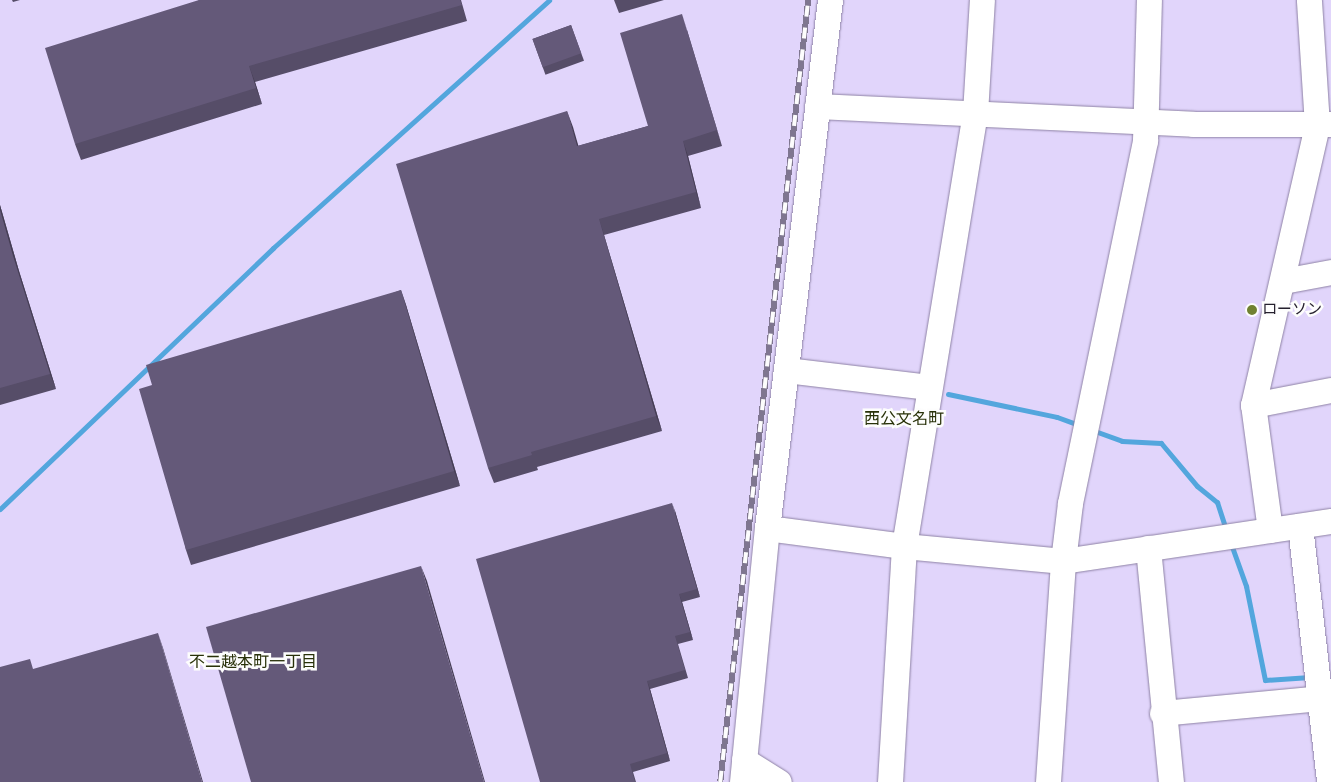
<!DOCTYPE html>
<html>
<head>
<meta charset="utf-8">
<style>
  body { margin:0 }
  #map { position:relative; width:1331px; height:782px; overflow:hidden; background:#e1d5fb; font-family:Signika,"Noto Sans JP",sans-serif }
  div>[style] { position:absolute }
  .stream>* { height:5px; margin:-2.5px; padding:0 2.5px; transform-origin:2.5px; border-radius:2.5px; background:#53a6dd }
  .roads { filter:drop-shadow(0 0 1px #8e82a5) drop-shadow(0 0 1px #8e82a5) }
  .minor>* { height:25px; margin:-12.5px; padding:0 12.5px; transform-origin:12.5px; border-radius:12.5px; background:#fff }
  .rail>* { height:5.5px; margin-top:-2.75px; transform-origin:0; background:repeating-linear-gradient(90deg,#fdfdfd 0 11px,#7f7690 0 22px); box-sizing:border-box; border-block:1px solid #7f7690 }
  .wall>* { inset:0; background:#564d68; transform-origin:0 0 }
  .shaded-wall>* { inset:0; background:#463e55 }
  .building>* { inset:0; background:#645979; transform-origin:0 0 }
  .dots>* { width:14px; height:14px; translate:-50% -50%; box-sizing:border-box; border:2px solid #fdfdfd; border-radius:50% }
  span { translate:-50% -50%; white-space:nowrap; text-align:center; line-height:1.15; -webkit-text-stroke:5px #fdfdfd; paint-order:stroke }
  .poi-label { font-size:15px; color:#25202e }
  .left { translate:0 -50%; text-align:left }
  .neighbourhood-label { font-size:16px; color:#283109 }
</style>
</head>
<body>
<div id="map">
  <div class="stream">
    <div style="left:948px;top:394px;width:111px;rotate:11.9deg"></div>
    <div style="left:1057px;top:417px;width:23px;rotate:20deg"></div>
    <div style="left:1092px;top:430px;width:32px;rotate:20deg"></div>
    <div style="left:1122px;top:441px;width:39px;rotate:3deg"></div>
    <div style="left:1161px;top:443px;width:56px;rotate:50.1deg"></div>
    <div style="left:1197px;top:486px;width:26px;rotate:39deg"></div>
    <div style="left:1217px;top:502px;width:28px;rotate:72deg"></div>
    <div style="left:0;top:509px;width:378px;rotate:-43.7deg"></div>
    <div style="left:273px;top:248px;width:371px;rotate:-41.9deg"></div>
    <div style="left:1231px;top:544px;width:45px;rotate:70.3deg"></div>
    <div style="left:1246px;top:586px;width:96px;rotate:78.6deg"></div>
    <div style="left:1265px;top:680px;width:45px;rotate:-3.8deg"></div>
  </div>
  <div class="roads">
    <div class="minor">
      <div style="left:817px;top:106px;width:376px;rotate:2.7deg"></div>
      <div style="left:1193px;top:124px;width:138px"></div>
      <div style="left:1283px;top:281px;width:49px;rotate:-10.6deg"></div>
      <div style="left:786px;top:370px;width:144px;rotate:6.8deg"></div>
      <div style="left:1253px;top:405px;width:79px;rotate:-10.9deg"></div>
      <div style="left:1300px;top:526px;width:258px;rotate:83.5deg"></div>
      <div style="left:767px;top:528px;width:138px;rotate:7.5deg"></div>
      <div style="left:904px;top:546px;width:160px;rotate:5.4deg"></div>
      <div style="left:1063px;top:561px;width:271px;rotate:-8.5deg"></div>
      <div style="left:1270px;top:530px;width:126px;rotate:-97.7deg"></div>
      <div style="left:1253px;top:405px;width:287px;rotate:-77.1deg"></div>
      <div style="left:1317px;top:125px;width:125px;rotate:-93.7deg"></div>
      <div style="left:1148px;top:548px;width:235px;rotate:84.4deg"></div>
      <div style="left:1162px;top:713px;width:170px;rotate:-5.4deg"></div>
      <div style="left:744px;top:760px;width:41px;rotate:32.2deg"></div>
      <div style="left:742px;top:782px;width:255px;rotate:-84.4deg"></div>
      <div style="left:767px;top:528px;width:532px;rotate:-83.2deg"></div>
      <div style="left:890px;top:782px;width:236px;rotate:-86.6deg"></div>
      <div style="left:904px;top:546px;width:439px;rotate:-80.7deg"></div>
      <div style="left:975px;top:113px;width:113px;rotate:-86.5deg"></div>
      <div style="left:1048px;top:782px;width:222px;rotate:-86.1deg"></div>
      <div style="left:1063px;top:561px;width:58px;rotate:-83.1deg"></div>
      <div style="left:1070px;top:503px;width:370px;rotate:-78.3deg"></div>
      <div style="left:1145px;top:141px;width:141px;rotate:-88.4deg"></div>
    </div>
  </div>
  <div class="rail">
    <div style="left:720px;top:782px;width:787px;rotate:-83.58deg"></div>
  </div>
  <div class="wall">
    <div style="clip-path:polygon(12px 0,20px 0,13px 2px)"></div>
    <div style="clip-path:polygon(199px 0,461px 0,467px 21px,255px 82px,262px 104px,81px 160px,75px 144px)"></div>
    <div style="clip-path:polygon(614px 0,664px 0,619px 13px)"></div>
    <div style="left:571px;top:25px;width:38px;height:41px;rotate:70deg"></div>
    <div style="clip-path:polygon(687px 30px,722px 146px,688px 156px,701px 208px,604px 235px,662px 431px,537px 467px,538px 470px,494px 483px,488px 468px,567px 111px,578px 146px,648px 126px)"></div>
    <div style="clip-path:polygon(0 205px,19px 271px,56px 389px,0 405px)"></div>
    <div style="clip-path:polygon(401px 290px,406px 305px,460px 486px,191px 565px,186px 550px,152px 385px)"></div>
    <div style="clip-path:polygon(675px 511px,700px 597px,682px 602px,693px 640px,678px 644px,688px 678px,650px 689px,670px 761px,633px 772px,636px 782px,540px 782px)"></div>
  </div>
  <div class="shaded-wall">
    <div style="clip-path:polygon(682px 14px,687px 30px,722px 146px,717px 130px)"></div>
    <div style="clip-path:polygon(249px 66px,255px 82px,262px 104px,256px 88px)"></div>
    <div style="clip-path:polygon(567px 111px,573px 127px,583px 162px,577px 146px)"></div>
    <div style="clip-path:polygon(683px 141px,688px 156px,701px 208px,696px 192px)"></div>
    <div style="clip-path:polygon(0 205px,19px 271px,56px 389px,50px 374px,13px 256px,0 210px)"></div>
    <div style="clip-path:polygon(599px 219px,604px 235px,662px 431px,656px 416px)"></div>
    <div style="clip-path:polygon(401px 290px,406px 305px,460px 486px,454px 471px)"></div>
    <div style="clip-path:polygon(672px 503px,675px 511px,700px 597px,697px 589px)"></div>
    <div style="clip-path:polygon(421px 566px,427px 581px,485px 782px,484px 782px)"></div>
    <div style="clip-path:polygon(679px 594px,682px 602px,693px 640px,690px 632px)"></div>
    <div style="clip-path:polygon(158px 633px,163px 648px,203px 782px,202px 782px)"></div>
    <div style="clip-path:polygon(647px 681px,650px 689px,670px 761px,667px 753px)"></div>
  </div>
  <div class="building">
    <div style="clip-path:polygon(199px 0,460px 0,462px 5px,249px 66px,256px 88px,75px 144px,45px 48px)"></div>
    <div style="clip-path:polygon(682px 14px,717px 130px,683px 141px,696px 192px,599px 219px,656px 416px,531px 452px,532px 455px,488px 468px,396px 164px,567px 111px,577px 146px,648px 126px,620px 33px)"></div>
    <div style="left:571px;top:25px;width:30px;height:41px;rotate:70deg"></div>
    <div style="clip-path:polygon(0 210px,13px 256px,50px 374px,0 388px)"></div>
    <div style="clip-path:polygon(401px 290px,454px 471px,186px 550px,139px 389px,152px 385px,146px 365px)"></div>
    <div style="clip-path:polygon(672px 503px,697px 589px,679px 594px,690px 632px,675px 636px,685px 670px,647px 681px,667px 753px,630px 764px,635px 782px,540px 782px,476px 559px)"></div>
    <div style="clip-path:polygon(421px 566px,484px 782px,251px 782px,206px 627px)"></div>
    <div style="clip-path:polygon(158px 633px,202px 782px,0 782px,0 667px,30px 659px,33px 669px)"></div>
  </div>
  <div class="dots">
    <div style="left:1252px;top:310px;background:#708131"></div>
  </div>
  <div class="poi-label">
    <span class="left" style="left:1262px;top:310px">ローソン</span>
  </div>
  <div class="neighbourhood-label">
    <span style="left:904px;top:419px">西公文名町</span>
    <span style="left:253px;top:662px">不二越本町一丁目</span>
  </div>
</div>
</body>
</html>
